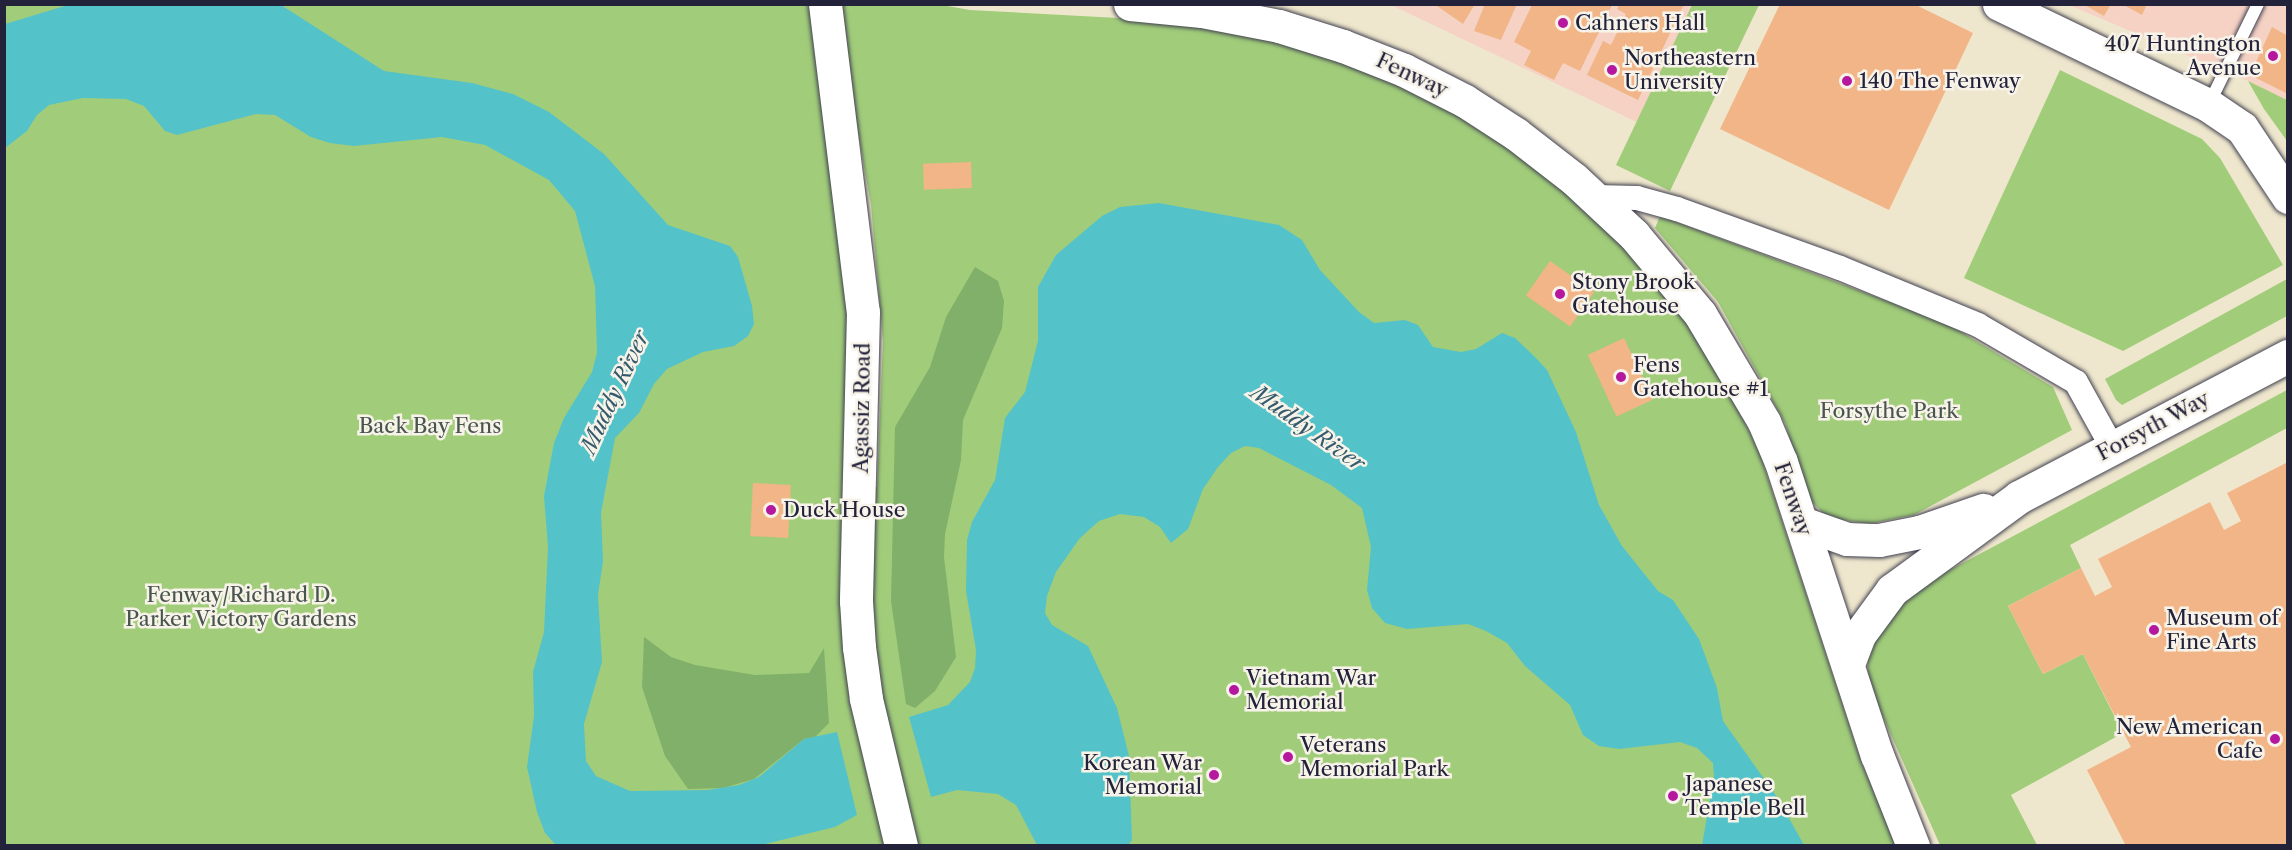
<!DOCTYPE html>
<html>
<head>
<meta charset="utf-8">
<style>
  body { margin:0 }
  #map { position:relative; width:2292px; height:850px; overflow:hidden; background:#efe7cd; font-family:"Libre Caslon Text",serif }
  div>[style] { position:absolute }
  .built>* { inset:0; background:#f6d2c5 }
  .green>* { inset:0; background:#a1cd7a }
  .forest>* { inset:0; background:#80b06a }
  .water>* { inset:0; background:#54c2c9 }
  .building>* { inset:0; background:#f1b587; transform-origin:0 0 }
  .roads { filter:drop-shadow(0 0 2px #414051) drop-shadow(0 0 2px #414051) }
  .service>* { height:12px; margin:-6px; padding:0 6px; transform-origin:6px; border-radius:6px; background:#fff }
  .minor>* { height:24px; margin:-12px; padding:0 12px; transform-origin:12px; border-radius:12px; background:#fff }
  .secondary>* { height:33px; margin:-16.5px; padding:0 16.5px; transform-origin:16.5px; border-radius:16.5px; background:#fff }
  .primary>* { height:33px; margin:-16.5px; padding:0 16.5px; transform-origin:16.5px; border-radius:16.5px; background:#fff }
  .trunk>* { height:33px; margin:-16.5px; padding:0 16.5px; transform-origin:16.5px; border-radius:16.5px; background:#fff }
  .dots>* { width:16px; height:16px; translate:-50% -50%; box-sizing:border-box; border:3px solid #f7f3e8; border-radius:50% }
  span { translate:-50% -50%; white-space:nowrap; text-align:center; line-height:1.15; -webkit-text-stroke:5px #f7f3e8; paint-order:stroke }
  .poi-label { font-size:21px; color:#22223b }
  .left { translate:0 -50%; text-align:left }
  .right { translate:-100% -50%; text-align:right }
  .street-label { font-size:21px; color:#22223b }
  .park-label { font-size:21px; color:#48554e }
  .water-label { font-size:22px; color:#345a6d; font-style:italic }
  .frame { position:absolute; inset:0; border:6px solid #22223b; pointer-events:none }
</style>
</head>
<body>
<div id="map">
  <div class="built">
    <div style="clip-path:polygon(1391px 5px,1728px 5px,1666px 136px)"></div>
    <div style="clip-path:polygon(2069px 5px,2287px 5px,2287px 100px,2248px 81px)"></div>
  </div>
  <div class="green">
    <div style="clip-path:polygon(5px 5px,812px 5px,841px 213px,853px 410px,892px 845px,5px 846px)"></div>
    <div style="clip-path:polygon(835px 5px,942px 5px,970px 10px,1174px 21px,1242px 31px,1370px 70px,1468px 117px,1566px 188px,1660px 286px,1715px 362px,1759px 451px,1861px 761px,1896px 845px,908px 845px,871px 668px,870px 487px,877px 487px,883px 341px,871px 205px)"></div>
    <div style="clip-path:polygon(1692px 5px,1759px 5px,1670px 191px,1616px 165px)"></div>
    <div style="clip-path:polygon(2060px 70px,2202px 139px,2220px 158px,2283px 265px,2123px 351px,1964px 278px)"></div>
    <div style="clip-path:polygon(2248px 81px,2287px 100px,2287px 141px,2264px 109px)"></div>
    <div style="clip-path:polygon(1660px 216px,1946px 323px,2053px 387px,2072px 430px,1914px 515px,1868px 524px,1827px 517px,1809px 499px,1785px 423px,1718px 302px,1655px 228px)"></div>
    <div style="clip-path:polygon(2287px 279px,2287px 316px,2122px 405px,2116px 400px,2105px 379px)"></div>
    <div style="clip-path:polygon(2287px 390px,2287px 428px,2070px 545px,2081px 568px,2008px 606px,2043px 674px,2083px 654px,2123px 733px,2011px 795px,2037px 845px,1940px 845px,1868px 683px,1868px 649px,1891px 605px,1914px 589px)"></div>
  </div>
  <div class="forest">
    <div style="clip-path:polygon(975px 267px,998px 281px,1004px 301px,1002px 328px,963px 420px,961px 460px,945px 534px,944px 557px,956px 657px,935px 691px,915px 708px,906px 704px,891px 601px,895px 427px,930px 367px,946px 317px)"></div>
    <div style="clip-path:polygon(644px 637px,671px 657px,695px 665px,755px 675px,809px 673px,824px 648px,829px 723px,815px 737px,804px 739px,754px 779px,723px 788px,688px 789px,665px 756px,642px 687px)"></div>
  </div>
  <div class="water">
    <div style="clip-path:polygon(68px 5px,281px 5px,384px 71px,472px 83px,513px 94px,549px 112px,604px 154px,668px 225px,730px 246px,738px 257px,752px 306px,754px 324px,748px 336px,734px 346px,703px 352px,667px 369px,654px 384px,639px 413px,615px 438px,601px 513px,603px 561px,598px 595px,602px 662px,584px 724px,586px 761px,596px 776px,630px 791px,708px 790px,739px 785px,759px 777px,804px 739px,837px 732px,857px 815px,835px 827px,761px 845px,556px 845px,545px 833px,537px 812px,527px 767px,534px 716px,533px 672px,544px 632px,548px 547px,544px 496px,554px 443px,564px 418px,592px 372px,597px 353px,595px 286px,575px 211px,549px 180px,485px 145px,442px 137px,354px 146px,330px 143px,311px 137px,275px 115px,256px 114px,177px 135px,165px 131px,144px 106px,126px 99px,83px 98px,49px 105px,37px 115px,27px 131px,5px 148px,5px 24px)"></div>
    <div style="clip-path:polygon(1159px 203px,1279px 225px,1302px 240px,1320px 270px,1359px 312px,1374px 323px,1405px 320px,1418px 325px,1433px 347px,1461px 352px,1476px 349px,1502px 333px,1515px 338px,1535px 357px,1547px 370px,1576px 432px,1599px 505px,1622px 546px,1658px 591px,1673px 600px,1699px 639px,1717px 688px,1723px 721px,1777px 797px,1804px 845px,1702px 845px,1714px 776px,1713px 763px,1697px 748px,1680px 742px,1619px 749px,1599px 746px,1583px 735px,1570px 705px,1525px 666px,1507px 643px,1486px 631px,1468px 624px,1407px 629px,1385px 623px,1372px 608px,1367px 590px,1371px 547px,1362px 508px,1331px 485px,1259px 448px,1245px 446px,1231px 453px,1218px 467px,1203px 489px,1188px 529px,1171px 543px,1160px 527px,1144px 517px,1120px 514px,1099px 521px,1080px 538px,1056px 572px,1047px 596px,1045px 613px,1052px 625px,1088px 646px,1117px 708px,1129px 756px,1132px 840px,1128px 845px,1037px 845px,1016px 805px,998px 794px,957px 790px,931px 797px,909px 717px,948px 705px,970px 682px,975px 668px,976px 650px,966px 591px,967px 540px,972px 522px,995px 480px,1005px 418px,1025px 392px,1038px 341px,1038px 287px,1056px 255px,1102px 216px,1120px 207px)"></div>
  </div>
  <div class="building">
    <div style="clip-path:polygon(1434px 4px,1475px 4px,1463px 24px)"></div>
    <div style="clip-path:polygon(1485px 4px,1517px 4px,1501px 40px,1474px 31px)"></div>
    <div style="clip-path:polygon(1619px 4px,1684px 4px,1638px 100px,1587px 75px,1603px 41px,1611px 45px,1626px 14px,1617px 9px)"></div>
    <div style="clip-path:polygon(1780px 4px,1914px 4px,1973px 33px,1889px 210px,1720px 129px)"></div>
    <div style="clip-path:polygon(2083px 4px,2111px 4px,2104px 16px)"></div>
    <div style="clip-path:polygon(2122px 4px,2147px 4px,2142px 15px)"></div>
    <div style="clip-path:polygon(1532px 5px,1612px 5px,1580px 71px,1563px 63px,1554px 80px,1524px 65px,1531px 51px,1514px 42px)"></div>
    <div style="clip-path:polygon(2272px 27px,2288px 36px,2288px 94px,2250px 75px)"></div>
    <div style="left:971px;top:162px;width:26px;height:48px;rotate:88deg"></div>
    <div style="left:1550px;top:261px;width:54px;height:42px;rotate:35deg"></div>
    <div style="left:1624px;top:338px;width:68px;height:40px;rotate:65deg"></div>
    <div style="clip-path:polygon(2288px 462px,2288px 846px,2126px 846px,2087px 770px,2131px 747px,2083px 654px,2043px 674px,2008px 606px,2081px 568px,2095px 596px,2112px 587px,2098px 559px,2210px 502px,2224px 530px,2241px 521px,2227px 493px)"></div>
    <div style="left:753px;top:483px;width:38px;height:53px;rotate:3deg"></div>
  </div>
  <div class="roads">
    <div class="service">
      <div style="left:2209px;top:104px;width:111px;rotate:-63.9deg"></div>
    </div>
    <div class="minor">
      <div style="left:1594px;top:197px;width:43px;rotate:1.3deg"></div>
      <div style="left:1637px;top:198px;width:41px;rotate:15.4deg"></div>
      <div style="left:1677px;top:209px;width:173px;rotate:19.9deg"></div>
      <div style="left:1840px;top:268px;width:149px;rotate:22.4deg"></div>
      <div style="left:1978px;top:325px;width:113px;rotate:30.2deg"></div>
      <div style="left:2076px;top:382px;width:74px;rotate:61deg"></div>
    </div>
    <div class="secondary">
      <div style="left:1999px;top:4px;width:232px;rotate:25.8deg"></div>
      <div style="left:2208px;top:105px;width:41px;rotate:34.1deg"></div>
      <div style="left:2242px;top:128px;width:83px;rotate:56.3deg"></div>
      <div style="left:1802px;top:523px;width:48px;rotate:19.6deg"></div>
      <div style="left:1847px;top:539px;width:32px;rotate:2deg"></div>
      <div style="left:1879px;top:540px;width:41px;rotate:-11.3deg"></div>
      <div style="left:1919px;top:532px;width:68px;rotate:-19deg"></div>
      <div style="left:1848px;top:664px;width:31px;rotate:-69deg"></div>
      <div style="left:1859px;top:635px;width:56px;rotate:-53.7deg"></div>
      <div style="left:1892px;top:590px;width:157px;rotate:-36.2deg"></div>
      <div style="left:2019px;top:497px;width:304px;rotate:-27.7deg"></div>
    </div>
    <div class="primary">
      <div style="left:1130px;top:4px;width:72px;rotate:5.6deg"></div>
      <div style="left:1202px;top:11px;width:78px;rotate:11deg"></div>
      <div style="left:1279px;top:26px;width:67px;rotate:17.4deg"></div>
      <div style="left:1343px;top:46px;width:66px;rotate:21.5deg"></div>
      <div style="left:1404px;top:70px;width:68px;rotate:26.9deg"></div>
      <div style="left:1465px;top:101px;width:61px;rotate:32.9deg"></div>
      <div style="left:1516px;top:134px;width:73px;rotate:37.8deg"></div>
      <div style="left:1574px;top:179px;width:82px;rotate:43deg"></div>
      <div style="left:1634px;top:235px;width:103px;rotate:50.1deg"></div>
      <div style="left:1700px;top:314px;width:126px;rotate:59.3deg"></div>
      <div style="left:1764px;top:422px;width:43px;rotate:67deg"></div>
      <div style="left:1781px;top:462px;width:308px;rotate:71.9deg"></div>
      <div style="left:1877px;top:755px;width:98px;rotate:68.4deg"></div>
    </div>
    <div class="trunk">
      <div style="left:825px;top:4px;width:310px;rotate:83deg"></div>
      <div style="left:863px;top:312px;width:289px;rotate:91.4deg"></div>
      <div style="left:856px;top:601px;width:46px;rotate:86.3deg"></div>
      <div style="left:859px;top:647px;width:52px;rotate:82.3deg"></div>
      <div style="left:866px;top:699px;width:151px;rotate:76.6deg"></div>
    </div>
  </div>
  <div class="dots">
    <div style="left:1563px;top:23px;background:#b5179e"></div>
    <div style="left:2273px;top:56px;background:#b5179e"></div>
    <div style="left:1612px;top:70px;background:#b5179e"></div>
    <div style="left:1847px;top:81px;background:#b5179e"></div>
    <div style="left:1560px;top:294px;background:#b5179e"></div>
    <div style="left:1621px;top:377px;background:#b5179e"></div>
    <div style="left:771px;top:510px;background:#b5179e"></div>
    <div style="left:2154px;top:630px;background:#b5179e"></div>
    <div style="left:1234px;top:690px;background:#b5179e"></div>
    <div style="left:2275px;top:739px;background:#b5179e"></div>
    <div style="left:1288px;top:757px;background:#b5179e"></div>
    <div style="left:1214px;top:775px;background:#b5179e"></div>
    <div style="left:1673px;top:796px;background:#b5179e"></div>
  </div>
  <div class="poi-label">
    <span class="left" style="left:1575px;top:23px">Cahners Hall</span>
    <span class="right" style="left:2261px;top:56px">407 Huntington<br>Avenue</span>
    <span class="left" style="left:1624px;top:70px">Northeastern<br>University</span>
    <span class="left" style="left:1859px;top:81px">140 The Fenway</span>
    <span class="left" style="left:1572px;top:294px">Stony Brook<br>Gatehouse</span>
    <span class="left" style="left:1633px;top:377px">Fens<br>Gatehouse #1</span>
    <span class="left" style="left:783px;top:510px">Duck House</span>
    <span class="left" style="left:2166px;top:630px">Museum of<br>Fine Arts</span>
    <span class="left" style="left:1246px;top:690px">Vietnam War<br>Memorial</span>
    <span class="right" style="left:2263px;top:739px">New American<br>Cafe</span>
    <span class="left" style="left:1300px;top:757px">Veterans<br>Memorial Park</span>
    <span class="right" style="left:1202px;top:775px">Korean War<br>Memorial</span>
    <span class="left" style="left:1685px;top:796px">Japanese<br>Temple Bell</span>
  </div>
  <div class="street-label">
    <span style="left:1412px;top:75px;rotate:25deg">Fenway</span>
    <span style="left:862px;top:408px;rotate:-89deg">Agassiz Road</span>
    <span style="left:2153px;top:426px;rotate:-28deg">Forsyth Way</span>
    <span style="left:1793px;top:499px;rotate:71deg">Fenway</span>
  </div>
  <div class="park-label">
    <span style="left:1889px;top:411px">Forsythe Park</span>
    <span style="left:430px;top:426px">Back Bay Fens</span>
    <span style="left:241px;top:607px">Fenway/Richard D.<br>Parker Victory Gardens</span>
  </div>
  <div class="water-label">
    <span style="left:615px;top:392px;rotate:-65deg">Muddy River</span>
    <span style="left:1308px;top:428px;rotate:35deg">Muddy River</span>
  </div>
  <div class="frame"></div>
</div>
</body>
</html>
